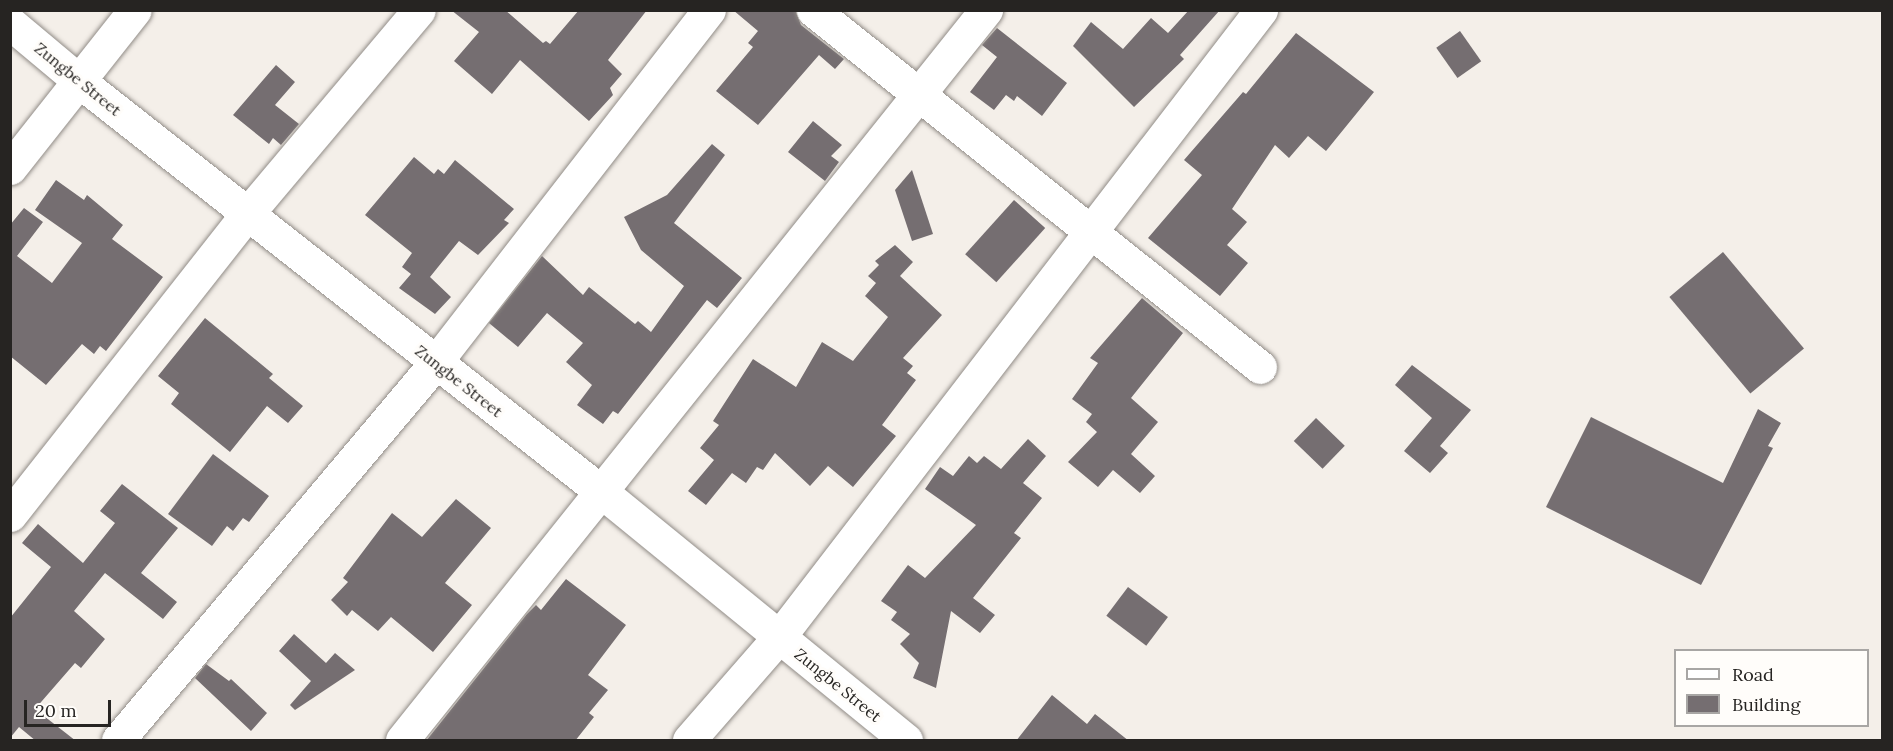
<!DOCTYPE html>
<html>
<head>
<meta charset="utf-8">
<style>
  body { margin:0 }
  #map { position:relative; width:1893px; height:751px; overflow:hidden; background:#f4efe9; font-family:Lora,serif }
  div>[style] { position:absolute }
  .building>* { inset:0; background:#756e71; transform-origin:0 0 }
  .roads { filter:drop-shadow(0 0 2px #918c87) drop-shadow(0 0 2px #918c87) }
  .minor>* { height:33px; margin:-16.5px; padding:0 16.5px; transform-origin:16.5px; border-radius:16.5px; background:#fff }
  span { translate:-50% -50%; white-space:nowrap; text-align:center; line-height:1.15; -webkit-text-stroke:6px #fffdfa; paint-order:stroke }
  .street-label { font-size:16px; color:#262422 }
  .frame { position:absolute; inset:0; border:12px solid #262422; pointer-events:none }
  .legend { position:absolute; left:1674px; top:649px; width:195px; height:78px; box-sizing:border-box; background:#fffdfa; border:2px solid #a8a6a4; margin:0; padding:8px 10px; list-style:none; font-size:18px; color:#262422 }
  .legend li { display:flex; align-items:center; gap:12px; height:30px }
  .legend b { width:30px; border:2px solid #a8a6a4 }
  .scale { position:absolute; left:24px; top:700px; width:87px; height:27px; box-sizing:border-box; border:3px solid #262422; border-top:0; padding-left:8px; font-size:18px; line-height:21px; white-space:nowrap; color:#262422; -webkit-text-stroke:4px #fffdfa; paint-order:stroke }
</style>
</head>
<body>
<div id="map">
  <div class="building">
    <div style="clip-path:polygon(451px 10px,505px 10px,543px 43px,546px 41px,550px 44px,579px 10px,647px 10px,608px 60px,622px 74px,610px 88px,613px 95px,589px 121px,520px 60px,492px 94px,454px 61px,479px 32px)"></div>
    <div style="clip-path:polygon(733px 10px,795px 10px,801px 25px,844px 59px,835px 69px,819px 55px,758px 125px,716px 91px,753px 47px,748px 43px,758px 31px)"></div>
    <div style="clip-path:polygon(1189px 10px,1220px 10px,1180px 55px,1184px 59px,1134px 107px,1073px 46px,1091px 22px,1123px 49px,1151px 18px,1168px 33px)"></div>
    <div style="clip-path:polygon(997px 28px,1067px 83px,1042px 116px,1017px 96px,1014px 101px,1006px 95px,994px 110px,970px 92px,997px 57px,982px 45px)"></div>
    <div style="left:1460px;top:31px;width:37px;height:29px;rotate:55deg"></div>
    <div style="clip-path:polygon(1296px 33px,1374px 92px,1326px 151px,1308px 136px,1289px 158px,1275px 145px,1232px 209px,1247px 222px,1227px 245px,1248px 263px,1220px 296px,1148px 238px,1202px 175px,1184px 160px,1243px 92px,1246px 94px)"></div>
    <div style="clip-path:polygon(276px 65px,295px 82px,275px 105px,299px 124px,281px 145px,273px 138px,269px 144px,233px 115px)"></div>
    <div style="clip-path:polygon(813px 121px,842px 145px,831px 156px,839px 162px,825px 181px,788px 152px)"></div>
    <div style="clip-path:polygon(712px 144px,725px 155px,674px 223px,742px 278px,717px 308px,707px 300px,618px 414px,613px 411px,603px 424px,577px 405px,592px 385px,566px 362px,583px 343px,547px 313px,518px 347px,489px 323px,542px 256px,583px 295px,589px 287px,635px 324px,638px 321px,651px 332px,684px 286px,641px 250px,624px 217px,667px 195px)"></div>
    <div style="clip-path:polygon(414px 157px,434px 174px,438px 169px,444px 174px,455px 160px,514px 209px,504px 220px,509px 223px,478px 255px,459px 241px,430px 277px,451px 297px,435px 314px,399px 288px,411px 274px,402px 267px,412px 253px,365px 215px)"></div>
    <div style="clip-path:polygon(912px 170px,933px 234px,912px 241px,895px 190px)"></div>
    <div style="clip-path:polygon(56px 180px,84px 200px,87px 195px,123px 225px,112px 239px,163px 277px,106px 351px,100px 346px,94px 354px,82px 344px,46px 385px,10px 356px,10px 225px,24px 208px,43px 222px,17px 256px,52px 283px,82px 243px,35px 210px)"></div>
    <div style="left:1014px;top:200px;width:42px;height:73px;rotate:42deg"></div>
    <div style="clip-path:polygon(895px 245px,913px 262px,900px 276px,942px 315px,903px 358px,913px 366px,907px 373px,916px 380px,882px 425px,896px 436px,853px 487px,828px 466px,810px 486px,775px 453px,763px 470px,757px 467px,746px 483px,732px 473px,706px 505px,688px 491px,714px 460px,700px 448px,719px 425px,713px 421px,753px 359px,796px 387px,822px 342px,853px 361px,888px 317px,865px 296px,876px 283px,868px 276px,879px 265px,875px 261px)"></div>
    <div style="left:1723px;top:252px;width:126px;height:70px;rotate:50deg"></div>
    <div style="clip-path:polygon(1142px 298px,1183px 333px,1131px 398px,1158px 422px,1131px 454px,1155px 476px,1140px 493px,1113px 470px,1098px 487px,1068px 462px,1097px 432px,1086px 422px,1092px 414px,1072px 399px,1098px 363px,1090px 358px)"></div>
    <div style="clip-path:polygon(205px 318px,273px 374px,269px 378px,303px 406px,288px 423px,267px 406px,230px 452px,171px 404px,179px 393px,158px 376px)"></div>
    <div style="clip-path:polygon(1412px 365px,1471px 410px,1440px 446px,1448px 453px,1430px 473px,1404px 451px,1432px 418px,1395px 385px)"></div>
    <div style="clip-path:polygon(1758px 409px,1781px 423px,1768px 446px,1773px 448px,1701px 585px,1546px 507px,1591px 417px,1723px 483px)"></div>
    <div style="left:1316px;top:418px;width:40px;height:32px;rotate:44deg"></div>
    <div style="clip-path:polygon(1028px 439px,1046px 456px,1023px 483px,1042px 498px,1014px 533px,1021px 538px,973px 598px,995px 615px,980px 633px,951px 611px,936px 688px,913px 678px,919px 663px,900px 644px,910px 634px,891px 620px,897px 612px,881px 601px,908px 565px,925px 578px,976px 525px,925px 489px,940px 467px,953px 476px,969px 456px,977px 463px,984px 456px,1001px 469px)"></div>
    <div style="clip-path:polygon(213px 454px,269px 496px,249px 522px,243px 518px,233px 531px,227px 526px,212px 546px,168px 514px)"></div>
    <div style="clip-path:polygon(122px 484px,178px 528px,141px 573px,177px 602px,163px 619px,105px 573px,74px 611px,105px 639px,81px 668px,75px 663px,35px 709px,76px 741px,36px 741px,19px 727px,10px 738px,10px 618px,51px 567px,22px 543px,38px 524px,83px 563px,115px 523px,100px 511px)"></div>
    <div style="clip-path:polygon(456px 499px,491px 528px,445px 583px,472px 605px,433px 652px,391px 617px,378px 631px,352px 610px,347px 616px,331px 600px,348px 582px,343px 578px,392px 513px,422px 537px)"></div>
    <div style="clip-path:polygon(566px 579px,626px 625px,588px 675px,608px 690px,589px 713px,594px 717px,575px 741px,426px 741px,527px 614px,536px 605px,541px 610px)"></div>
    <div style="left:1128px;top:587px;width:50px;height:36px;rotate:37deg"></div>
    <div style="clip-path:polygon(294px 634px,326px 663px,335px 653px,355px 670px,295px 710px,290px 705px,311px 681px,279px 651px)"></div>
    <div style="clip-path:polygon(206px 664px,229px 681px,231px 679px,267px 713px,251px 731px,195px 678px)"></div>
    <div style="clip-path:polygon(1052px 695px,1087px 724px,1095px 714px,1129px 741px,1016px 741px)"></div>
  </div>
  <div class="roads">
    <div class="minor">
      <div style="left:813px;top:10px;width:572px;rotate:38.61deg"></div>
      <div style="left:10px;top:23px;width:90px;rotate:40deg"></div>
      <div style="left:79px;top:81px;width:667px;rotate:38.18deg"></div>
      <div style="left:603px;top:493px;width:391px;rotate:39.2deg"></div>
      <div style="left:10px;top:168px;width:201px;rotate:-51.7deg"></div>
      <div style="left:10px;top:515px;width:385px;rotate:-51.8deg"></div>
      <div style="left:248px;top:213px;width:265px;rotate:-49.9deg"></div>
      <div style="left:118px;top:740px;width:493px;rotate:-49.9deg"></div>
      <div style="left:435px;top:363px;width:447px;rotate:-52.2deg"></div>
      <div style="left:402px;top:740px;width:935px;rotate:-51.34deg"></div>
      <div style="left:689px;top:740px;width:137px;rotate:-48.9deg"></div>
      <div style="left:779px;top:637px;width:791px;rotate:-52.45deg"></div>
    </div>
  </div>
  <div class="street-label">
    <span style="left:78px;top:79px;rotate:39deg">Zungbe Street</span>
    <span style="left:459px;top:381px;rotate:38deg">Zungbe Street</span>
    <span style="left:838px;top:685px;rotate:39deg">Zungbe Street</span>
  </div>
  <div class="frame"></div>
  <ul class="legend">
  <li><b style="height:8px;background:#fff"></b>Road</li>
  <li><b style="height:16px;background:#756e71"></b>Building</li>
  </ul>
  <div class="scale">20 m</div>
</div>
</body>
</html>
